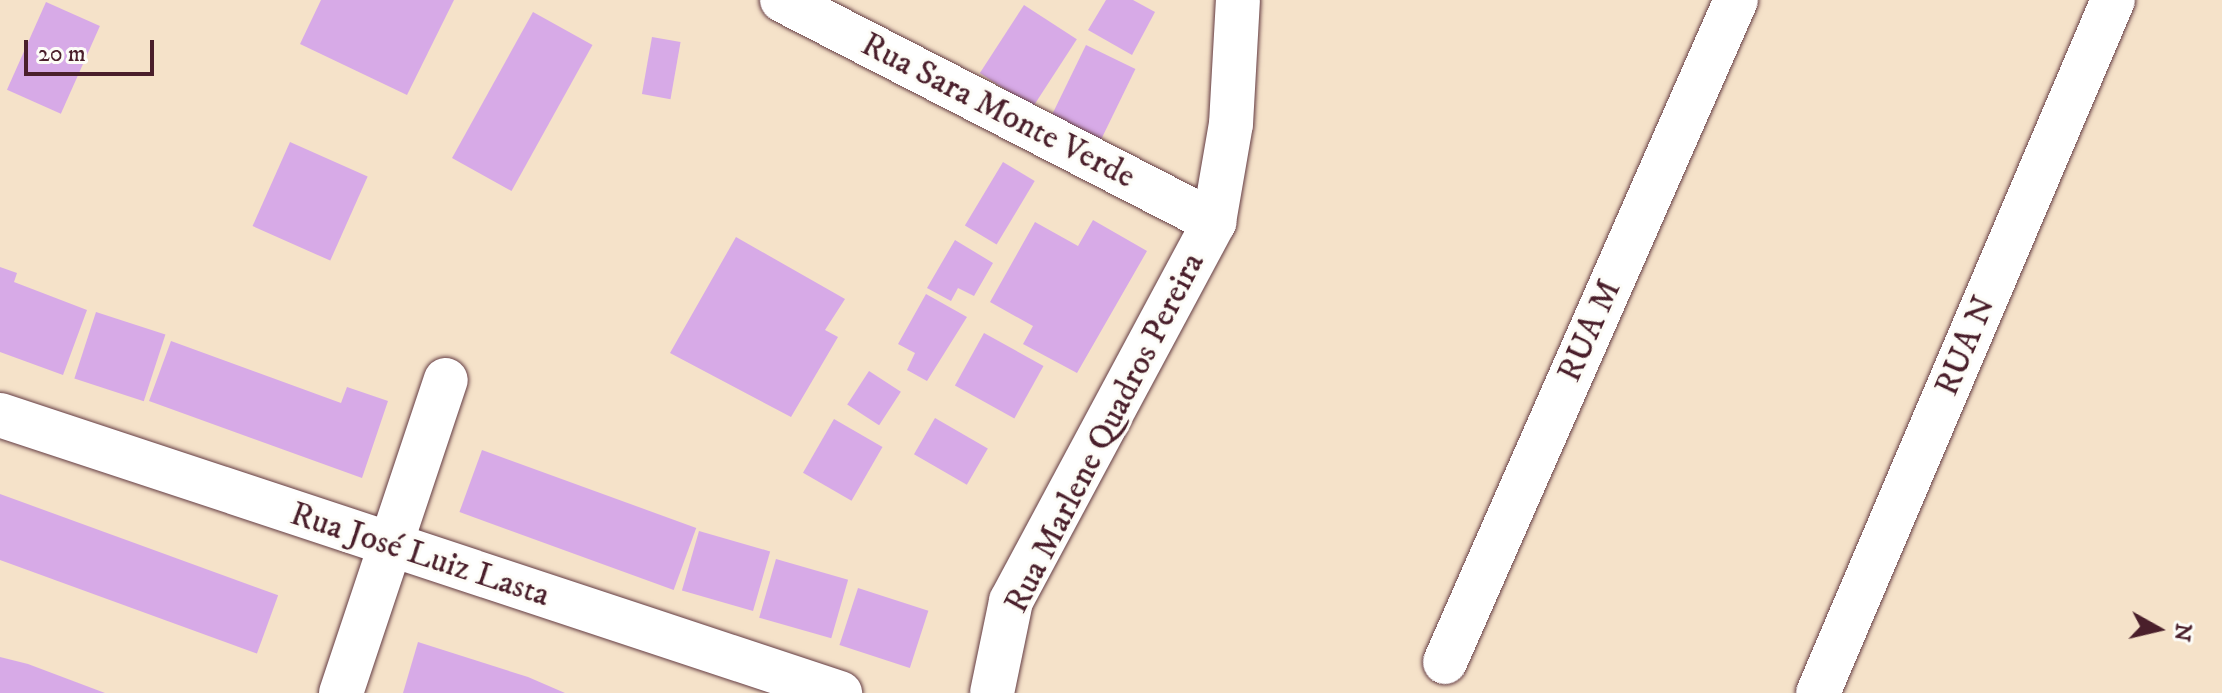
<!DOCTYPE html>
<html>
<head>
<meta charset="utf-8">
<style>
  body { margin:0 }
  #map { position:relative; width:2222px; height:693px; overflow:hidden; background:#f5e2c9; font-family:"IM FELL DW Pica",serif }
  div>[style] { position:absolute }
  .building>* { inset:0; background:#d7aae7; transform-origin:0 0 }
  .roads { filter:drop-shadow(0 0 2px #643c43) drop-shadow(0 0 2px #643c43) }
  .minor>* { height:44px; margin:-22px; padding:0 22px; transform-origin:22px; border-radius:22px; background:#fff }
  span { translate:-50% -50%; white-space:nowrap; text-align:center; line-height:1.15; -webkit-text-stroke:6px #fdfcf7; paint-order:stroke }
  .street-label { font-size:34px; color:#4a1f2b }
  .north { position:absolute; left:2118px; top:589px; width:80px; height:80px; -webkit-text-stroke:6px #fdfcf7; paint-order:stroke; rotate:98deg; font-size:22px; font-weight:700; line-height:32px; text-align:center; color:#4a1f2b }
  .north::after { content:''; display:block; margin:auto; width:28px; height:36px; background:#4a1f2b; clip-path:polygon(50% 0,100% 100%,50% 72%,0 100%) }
  .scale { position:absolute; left:24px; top:40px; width:130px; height:36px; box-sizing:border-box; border:4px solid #4a1f2b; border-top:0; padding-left:10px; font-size:24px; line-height:28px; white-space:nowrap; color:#4a1f2b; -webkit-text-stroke:6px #fdfcf7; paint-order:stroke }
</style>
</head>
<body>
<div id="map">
  <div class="building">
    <div style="clip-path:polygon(321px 0,454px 0,407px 95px,300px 44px)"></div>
    <div style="clip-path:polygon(1106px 0,1133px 0,1155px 12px,1132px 55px,1088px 30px)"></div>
    <div style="left:46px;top:2px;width:59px;height:96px;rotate:24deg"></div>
    <div style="left:1024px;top:5px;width:63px;height:81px;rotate:33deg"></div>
    <div style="left:533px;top:12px;width:68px;height:167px;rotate:29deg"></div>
    <div style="left:652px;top:37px;width:29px;height:58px;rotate:10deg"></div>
    <div style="left:1086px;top:45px;width:55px;height:82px;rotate:26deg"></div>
    <div style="left:290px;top:142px;width:85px;height:92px;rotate:24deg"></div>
    <div style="left:1003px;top:162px;width:37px;height:74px;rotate:31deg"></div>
    <div style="clip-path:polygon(1093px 220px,1147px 251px,1077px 373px,1023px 344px,1033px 326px,990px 302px,1035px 222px,1078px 246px)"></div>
    <div style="clip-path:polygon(736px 237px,845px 299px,825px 330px,838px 337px,791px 417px,670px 353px)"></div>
    <div style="clip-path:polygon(955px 240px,993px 263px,974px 296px,958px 288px,951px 301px,927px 288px)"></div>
    <div style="clip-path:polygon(0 267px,17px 273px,14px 282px,87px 310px,63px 375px,0 352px)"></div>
    <div style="clip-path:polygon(926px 294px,967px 317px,927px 381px,907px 370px,915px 353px,898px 344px)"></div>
    <div style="left:96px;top:312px;width:73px;height:70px;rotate:18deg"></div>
    <div style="left:984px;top:333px;width:68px;height:60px;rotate:29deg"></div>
    <div style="clip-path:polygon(171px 341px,341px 403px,347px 387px,388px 401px,362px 478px,149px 401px)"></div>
    <div style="left:869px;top:371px;width:38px;height:40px;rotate:33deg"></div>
    <div style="left:935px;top:418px;width:61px;height:42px;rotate:30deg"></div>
    <div style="left:834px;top:419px;width:56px;height:62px;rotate:30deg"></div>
    <div style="left:482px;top:450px;width:228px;height:66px;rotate:20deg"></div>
    <div style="left:0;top:494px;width:296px;height:62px;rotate:20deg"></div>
    <div style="left:699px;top:531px;width:74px;height:62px;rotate:16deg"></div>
    <div style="left:776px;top:559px;width:75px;height:61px;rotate:16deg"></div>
    <div style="left:858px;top:588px;width:74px;height:60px;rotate:18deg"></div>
    <div style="clip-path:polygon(418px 642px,528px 677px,565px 693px,403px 693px)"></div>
    <div style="clip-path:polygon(0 657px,28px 664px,105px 693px,0 693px)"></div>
  </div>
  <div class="roads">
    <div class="minor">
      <div style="left:782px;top:0;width:486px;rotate:27.2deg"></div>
      <div style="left:0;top:415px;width:885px;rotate:18.31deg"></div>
      <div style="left:1445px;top:662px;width:723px;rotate:-66.27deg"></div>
      <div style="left:341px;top:693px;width:330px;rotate:-71.5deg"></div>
      <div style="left:992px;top:693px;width:94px;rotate:-78.3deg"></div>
      <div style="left:1011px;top:601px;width:430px;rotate:-61.8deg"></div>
      <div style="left:1214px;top:222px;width:99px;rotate:-80.2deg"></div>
      <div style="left:1231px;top:124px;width:124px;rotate:-86.8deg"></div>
      <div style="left:1818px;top:693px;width:753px;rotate:-66.94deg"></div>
    </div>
  </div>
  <div class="street-label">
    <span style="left:998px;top:111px;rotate:27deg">Rua Sara Monte Verde</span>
    <span style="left:1590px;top:331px;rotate:-66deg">RUA M</span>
    <span style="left:1966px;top:346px;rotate:-67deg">RUA N</span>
    <span style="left:1105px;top:433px;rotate:-63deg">Rua Marlene Quadros Pereira</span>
    <span style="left:420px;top:555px;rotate:18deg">Rua José Luiz Lasta</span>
  </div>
  <div class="north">N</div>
  <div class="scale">20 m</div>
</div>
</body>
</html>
